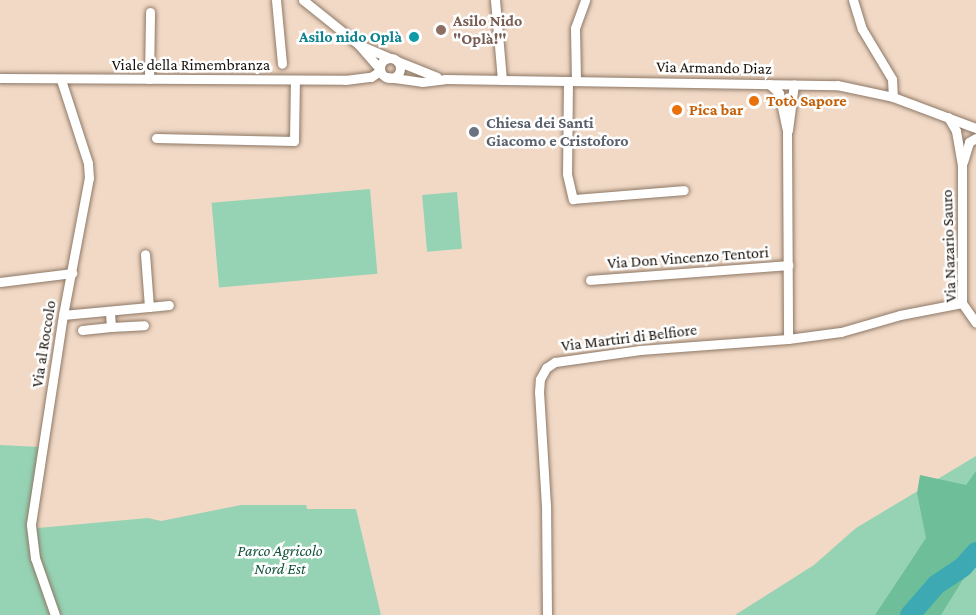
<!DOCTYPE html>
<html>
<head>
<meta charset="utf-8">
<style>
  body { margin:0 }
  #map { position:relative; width:976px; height:615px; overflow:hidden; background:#f1d9c6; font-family:"Crimson Pro",serif }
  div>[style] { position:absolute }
  .green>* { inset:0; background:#95d3b4; transform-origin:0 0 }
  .forest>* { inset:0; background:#6ebf99 }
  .river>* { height:20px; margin:-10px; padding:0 10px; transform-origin:10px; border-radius:10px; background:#3daab3 }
  .roads { filter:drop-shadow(0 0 2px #8d7866) drop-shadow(0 0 2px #8d7866) }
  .street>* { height:9px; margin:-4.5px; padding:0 4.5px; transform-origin:4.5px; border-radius:4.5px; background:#fff }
  .street>.ring { margin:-4.5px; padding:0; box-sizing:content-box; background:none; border:9px solid #fff; border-radius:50% }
  .dots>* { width:16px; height:16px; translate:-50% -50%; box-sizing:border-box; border:3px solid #fff; border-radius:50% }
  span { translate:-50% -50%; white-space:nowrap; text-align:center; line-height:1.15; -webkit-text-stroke:5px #fff; paint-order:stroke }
  .education-label { font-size:16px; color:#785e54; font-weight:700 }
  .left { translate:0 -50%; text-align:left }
  .culture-label { font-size:16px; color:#0d838f; font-weight:700 }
  .right { translate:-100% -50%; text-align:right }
  .street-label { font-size:16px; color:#19110a }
  .food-label { font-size:16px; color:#c56008; font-weight:700 }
  .worship-label { font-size:16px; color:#5b616d; font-weight:700 }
  .park-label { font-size:16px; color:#14543b; font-style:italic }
</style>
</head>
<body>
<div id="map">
  <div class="green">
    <div style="left:370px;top:189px;width:85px;height:159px;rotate:85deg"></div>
    <div style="left:457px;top:192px;width:57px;height:35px;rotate:85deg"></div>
    <div style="clip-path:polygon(0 445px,40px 447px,31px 526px,38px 528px,148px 518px,161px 521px,241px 505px,306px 505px,307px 509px,356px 509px,381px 615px,0 615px)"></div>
    <div style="clip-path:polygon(976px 456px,976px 615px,735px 615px,814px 565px,856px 528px)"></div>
  </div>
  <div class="forest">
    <div style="clip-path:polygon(976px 471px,976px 566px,962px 581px,941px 615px,875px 615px,926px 538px,917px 493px,920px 475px,966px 485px)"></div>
  </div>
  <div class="river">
    <div style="left:910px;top:615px;width:40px;rotate:-49deg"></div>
    <div style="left:936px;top:585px;width:32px;rotate:-34deg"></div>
    <div style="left:963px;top:567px;width:20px;rotate:-49deg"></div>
  </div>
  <div class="roads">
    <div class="street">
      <div style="left:276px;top:0;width:64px;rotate:84.6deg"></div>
      <div style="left:303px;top:0;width:72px;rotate:38.8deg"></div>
      <div style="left:359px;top:45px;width:32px;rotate:49deg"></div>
      <div style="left:495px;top:0;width:80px;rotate:85deg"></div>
      <div style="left:853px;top:0;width:30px;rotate:73deg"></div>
      <div style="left:862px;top:29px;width:58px;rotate:59deg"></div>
      <div style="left:892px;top:79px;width:18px;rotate:87deg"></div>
      <div style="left:364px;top:47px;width:28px;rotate:23deg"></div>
      <div class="ring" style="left:380px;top:58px;width:11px;height:11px"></div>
      <div style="left:397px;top:61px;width:43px;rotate:21.8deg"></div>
      <div style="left:387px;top:77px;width:35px;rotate:8deg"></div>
      <div style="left:422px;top:82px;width:23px;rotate:-7deg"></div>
      <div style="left:445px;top:79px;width:392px;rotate:0.9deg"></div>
      <div style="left:837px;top:85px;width:57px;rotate:12.1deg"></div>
      <div style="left:893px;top:97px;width:89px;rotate:20.5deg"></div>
      <div style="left:0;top:78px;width:345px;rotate:0.3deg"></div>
      <div style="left:345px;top:80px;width:26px;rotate:-7deg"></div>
      <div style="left:371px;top:77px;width:11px;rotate:-34deg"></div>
      <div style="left:149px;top:79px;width:67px;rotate:-89.1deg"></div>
      <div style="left:568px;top:81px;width:93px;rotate:90.6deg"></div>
      <div style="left:567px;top:174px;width:26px;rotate:77deg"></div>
      <div style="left:573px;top:199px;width:111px;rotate:-4.6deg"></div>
      <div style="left:576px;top:81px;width:53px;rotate:-91.1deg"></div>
      <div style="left:575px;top:28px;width:30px;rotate:-70deg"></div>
      <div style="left:769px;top:84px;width:13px;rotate:42deg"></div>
      <div style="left:779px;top:93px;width:40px;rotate:78deg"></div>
      <div style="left:787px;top:132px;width:207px;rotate:89.7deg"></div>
      <div style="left:948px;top:117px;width:16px;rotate:60deg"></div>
      <div style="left:956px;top:131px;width:34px;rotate:80deg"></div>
      <div style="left:962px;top:164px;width:139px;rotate:90deg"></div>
      <div style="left:962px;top:303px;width:24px;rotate:55deg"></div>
      <div style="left:788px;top:130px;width:46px;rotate:-82.6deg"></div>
      <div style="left:156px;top:138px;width:138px;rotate:1.2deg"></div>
      <div style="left:294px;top:141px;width:61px;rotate:-89.1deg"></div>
      <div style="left:963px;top:162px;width:21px;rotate:-73deg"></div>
      <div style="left:969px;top:142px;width:8px;rotate:-30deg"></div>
      <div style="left:590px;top:280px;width:199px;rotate:-4.3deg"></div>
      <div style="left:0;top:282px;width:73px;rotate:-7.1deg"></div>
      <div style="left:149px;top:307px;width:20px;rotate:-6deg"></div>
      <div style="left:63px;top:315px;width:86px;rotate:-5.3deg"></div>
      <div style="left:149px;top:307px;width:53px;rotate:-94.3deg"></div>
      <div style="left:111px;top:327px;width:33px;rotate:-3deg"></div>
      <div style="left:82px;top:330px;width:29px;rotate:-6deg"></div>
      <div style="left:111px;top:327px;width:16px;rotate:-94deg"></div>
      <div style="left:55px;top:615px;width:60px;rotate:-109.3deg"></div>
      <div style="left:35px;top:558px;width:34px;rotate:-97deg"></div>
      <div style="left:31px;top:524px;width:211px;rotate:-81.3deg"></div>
      <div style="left:63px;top:315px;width:139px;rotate:-79.3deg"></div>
      <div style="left:89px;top:178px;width:15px;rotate:-94deg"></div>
      <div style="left:88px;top:163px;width:87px;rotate:-108deg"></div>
      <div style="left:547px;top:615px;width:109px;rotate:-90.5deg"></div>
      <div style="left:546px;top:506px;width:114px;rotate:-93.5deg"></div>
      <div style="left:539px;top:392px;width:13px;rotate:-86deg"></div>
      <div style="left:540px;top:379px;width:13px;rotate:-61deg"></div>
      <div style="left:546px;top:368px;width:11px;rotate:-34deg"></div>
      <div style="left:555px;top:362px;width:86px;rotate:-8deg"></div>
      <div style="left:640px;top:350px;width:148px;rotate:-4.3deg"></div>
      <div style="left:788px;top:339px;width:53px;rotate:-7.5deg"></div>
      <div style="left:841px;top:332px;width:61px;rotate:-16.1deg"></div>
      <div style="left:900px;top:315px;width:63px;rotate:-11deg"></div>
    </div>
  </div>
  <div class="dots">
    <div style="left:441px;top:30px;background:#8d6e63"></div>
    <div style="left:414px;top:37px;background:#0f9aa8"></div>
    <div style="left:754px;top:101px;background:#e8710a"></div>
    <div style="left:677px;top:110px;background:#e8710a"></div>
    <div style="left:474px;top:132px;background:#6b7280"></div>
  </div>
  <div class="education-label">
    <span class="left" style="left:453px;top:30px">Asilo Nido<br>"Oplà!"</span>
  </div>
  <div class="culture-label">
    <span class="right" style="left:402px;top:37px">Asilo nido Oplà</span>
  </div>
  <div class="street-label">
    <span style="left:191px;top:65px">Viale della Rimembranza</span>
    <span style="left:714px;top:68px;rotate:1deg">Via Armando Diaz</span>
    <span style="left:949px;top:246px;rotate:-92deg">Via Nazario Sauro</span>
    <span style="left:688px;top:258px;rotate:-4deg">Via Don Vincenzo Tentori</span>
    <span style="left:629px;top:338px;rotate:-7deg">Via Martiri di Belfiore</span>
    <span style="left:44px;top:344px;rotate:-81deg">Via al Roccolo</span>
  </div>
  <div class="food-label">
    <span class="left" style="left:766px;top:101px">Totò Sapore</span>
    <span class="left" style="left:689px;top:110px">Pica bar</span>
  </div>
  <div class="worship-label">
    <span class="left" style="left:486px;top:132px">Chiesa dei Santi<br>Giacomo e Cristoforo</span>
  </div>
  <div class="park-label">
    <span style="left:280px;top:560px">Parco Agricolo<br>Nord Est</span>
  </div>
</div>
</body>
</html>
